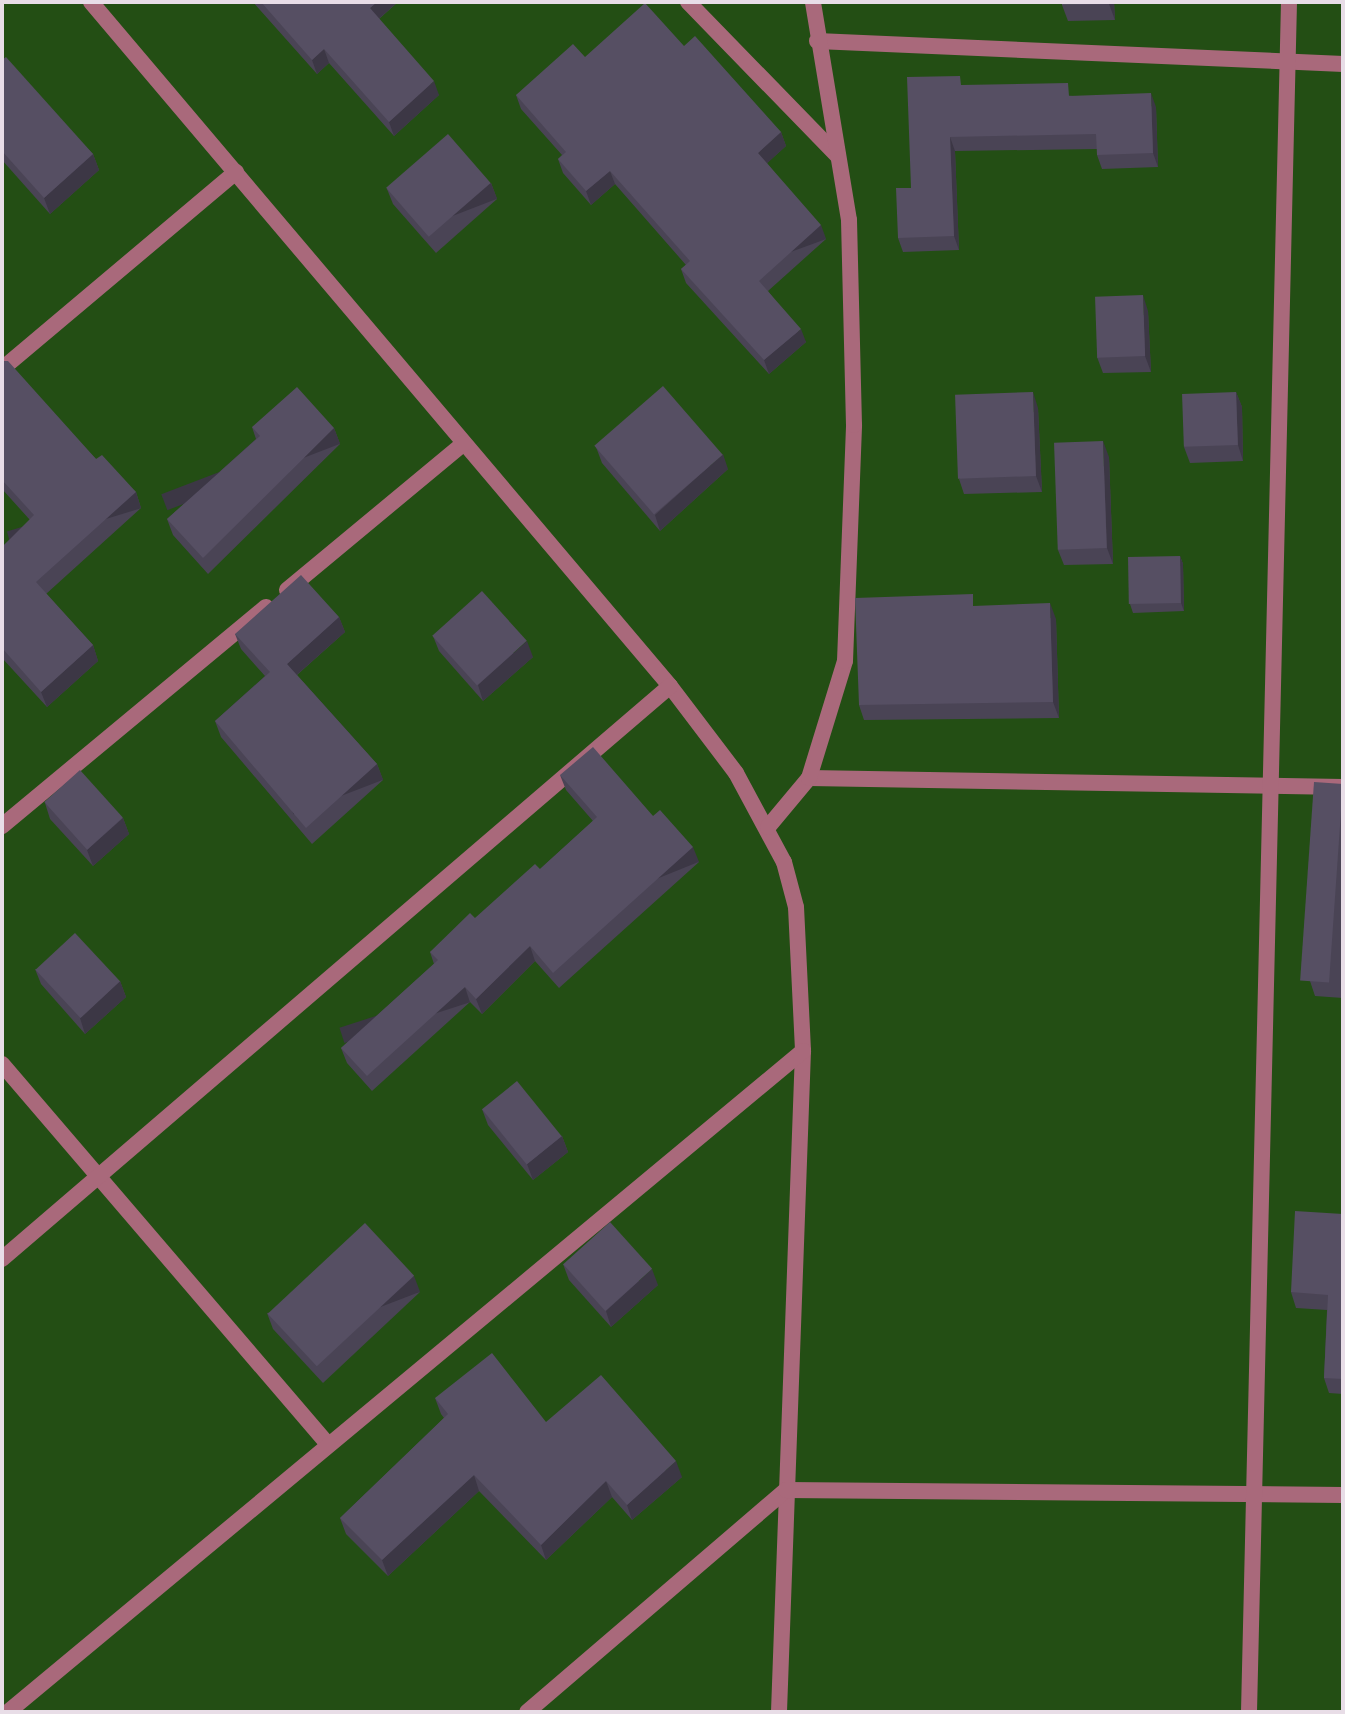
<!DOCTYPE html>
<html>
<head>
<meta charset="utf-8">
<style>
  body { margin:0 }
  #map { position:relative; width:1345px; height:1714px; overflow:hidden; background:#3a2a39; font-family:Figtree,sans-serif }
  div>[style] { position:absolute }
  .green>* { inset:0; background:#234e14; transform-origin:0 0 }
  .minor>* { height:16px; margin:-8px; padding:0 8px; transform-origin:8px; border-radius:8px; background:#a9697b }
  .wall>* { inset:0; background:#4a4455 }
  .shaded-wall>* { inset:0; background:#3c3745; transform-origin:0 0 }
  .building>* { inset:0; background:#564f63; transform-origin:0 0 }
  span { translate:-50% -50%; white-space:nowrap; text-align:center; line-height:1.15; -webkit-text-stroke:6px #2f202f; paint-order:stroke }
  .frame { position:absolute; inset:0; border:4px solid #e8dde7; pointer-events:none }
</style>
</head>
<body>
<div id="map">
  <div class="green">
    <div style="left:2px;top:2px;width:1341px;height:1710px"></div>
  </div>
  <div class="minor">
    <div style="left:91px;top:2px;width:896px;rotate:49.75deg"></div>
    <div style="left:670px;top:686px;width:109px;rotate:52.8deg"></div>
    <div style="left:736px;top:773px;width:101px;rotate:61.7deg"></div>
    <div style="left:784px;top:862px;width:47px;rotate:75.1deg"></div>
    <div style="left:796px;top:907px;width:144px;rotate:87.2deg"></div>
    <div style="left:803px;top:1051px;width:661px;rotate:92.08deg"></div>
    <div style="left:688px;top:2px;width:215px;rotate:45.8deg"></div>
    <div style="left:817px;top:41px;width:527px;rotate:2.5deg"></div>
    <div style="left:2px;top:369px;width:306px;rotate:-40.1deg"></div>
    <div style="left:287px;top:590px;width:230px;rotate:-39.7deg"></div>
    <div style="left:809px;top:778px;width:534px;rotate:0.97deg"></div>
    <div style="left:2px;top:826px;width:343px;rotate:-39.7deg"></div>
    <div style="left:768px;top:827px;width:64px;rotate:-50.1deg"></div>
    <div style="left:809px;top:778px;width:122px;rotate:-72.9deg"></div>
    <div style="left:845px;top:661px;width:236px;rotate:-87.8deg"></div>
    <div style="left:854px;top:425px;width:205px;rotate:-91.4deg"></div>
    <div style="left:849px;top:220px;width:221px;rotate:-99.4deg"></div>
    <div style="left:2px;top:1064px;width:496px;rotate:49.4deg"></div>
    <div style="left:2px;top:1259px;width:880px;rotate:-40.62deg"></div>
    <div style="left:8px;top:1712px;width:1034px;rotate:-39.74deg"></div>
    <div style="left:527px;top:1712px;width:341px;rotate:-40.6deg"></div>
    <div style="left:786px;top:1490px;width:557px;rotate:0.51deg"></div>
    <div style="left:1249px;top:1712px;width:1710px;rotate:-88.66deg"></div>
  </div>
  <div class="wall">
    <div style="clip-path:polygon(253px 2px,398px 2px,379px 19px,439px 95px,394px 136px,329px 63px,317px 74px)"></div>
    <div style="clip-path:polygon(1114px 2px,1115px 20px,1068px 21px,1062px 5px)"></div>
    <div style="clip-path:polygon(684px 46px,781px 132px,786px 146px,767px 163px,826px 239px,768px 291px,806px 342px,769px 374px,686px 283px,681px 269px,686px 265px,615px 184px,591px 205px,563px 173px,558px 159px,562px 155px,521px 109px,516px 95px,585px 57px)"></div>
    <div style="clip-path:polygon(2px 60px,93px 154px,99px 170px,50px 214px,2px 160px)"></div>
    <div style="clip-path:polygon(964px 85px,1073px 96px,1156px 107px,1158px 167px,1102px 169px,1097px 155px,1097px 149px,955px 151px,959px 250px,903px 252px,898px 238px,911px 188px)"></div>
    <div style="clip-path:polygon(491px 183px,497px 199px,436px 253px,393px 204px,387px 189px)"></div>
    <div style="clip-path:polygon(1148px 311px,1151px 372px,1103px 373px,1097px 357px)"></div>
    <div style="clip-path:polygon(2px 361px,96px 459px,136px 492px,141px 508px,46px 594px,93px 645px,98px 661px,47px 707px,2px 658px,2px 547px,30px 520px,2px 489px)"></div>
    <div style="clip-path:polygon(1236px 392px,1242px 407px,1243px 461px,1190px 463px,1184px 447px)"></div>
    <div style="clip-path:polygon(1038px 408px,1042px 492px,964px 494px,959px 479px)"></div>
    <div style="clip-path:polygon(252px 427px,334px 428px,340px 444px,208px 574px,173px 535px,167px 519px,256px 439px)"></div>
    <div style="clip-path:polygon(596px 447px,728px 469px,660px 531px,602px 463px)"></div>
    <div style="clip-path:polygon(1109px 457px,1113px 564px,1064px 565px,1058px 550px)"></div>
    <div style="clip-path:polygon(1180px 556px,1183px 564px,1184px 611px,1133px 613px,1130px 604px)"></div>
    <div style="clip-path:polygon(977px 606px,1056px 619px,1059px 718px,864px 720px,859px 705px)"></div>
    <div style="clip-path:polygon(339px 617px,345px 632px,297px 675px,377px 764px,383px 780px,312px 844px,221px 737px,215px 721px,265px 676px,241px 649px,235px 634px)"></div>
    <div style="clip-path:polygon(433px 636px,533px 657px,483px 701px,439px 651px)"></div>
    <div style="clip-path:polygon(560px 775px,653px 816px,699px 862px,559px 988px,535px 961px,482px 1014px,470px 1002px,372px 1091px,347px 1063px,341px 1048px,434px 964px,430px 952px,540px 869px,593px 821px,566px 790px)"></div>
    <div style="clip-path:polygon(1343px 784px,1343px 998px,1315px 996px,1310px 981px)"></div>
    <div style="clip-path:polygon(45px 803px,123px 818px,129px 834px,93px 866px,50px 819px)"></div>
    <div style="clip-path:polygon(35px 969px,120px 981px,126px 997px,85px 1034px,41px 984px)"></div>
    <div style="clip-path:polygon(482px 1109px,562px 1136px,568px 1152px,533px 1180px,488px 1125px)"></div>
    <div style="clip-path:polygon(1343px 1214px,1343px 1394px,1329px 1393px,1324px 1378px,1327px 1310px,1296px 1308px,1291px 1292px)"></div>
    <div style="clip-path:polygon(563px 1264px,658px 1285px,611px 1327px,569px 1280px)"></div>
    <div style="clip-path:polygon(420px 1292px,323px 1383px,273px 1329px,267px 1313px)"></div>
    <div style="clip-path:polygon(435px 1398px,546px 1422px,682px 1477px,632px 1520px,612px 1497px,546px 1560px,479px 1491px,388px 1576px,346px 1534px,340px 1518px,444px 1418px,441px 1414px)"></div>
  </div>
  <div class="shaded-wall">
    <div style="clip-path:polygon(377px 2px,398px 2px,375px 22px,370px 8px)"></div>
    <div style="clip-path:polygon(1109px 2px,1114px 2px,1115px 20px,1109px 4px)"></div>
    <div style="clip-path:polygon(324px 49px,329px 63px,317px 74px,312px 60px)"></div>
    <div style="clip-path:polygon(434px 81px,439px 95px,394px 136px,389px 122px)"></div>
    <div style="clip-path:polygon(1151px 93px,1156px 107px,1158px 167px,1153px 153px)"></div>
    <div style="clip-path:polygon(781px 132px,786px 146px,763px 167px,758px 153px)"></div>
    <div style="clip-path:polygon(950px 137px,955px 151px,959px 250px,954px 236px)"></div>
    <div style="clip-path:polygon(93px 154px,99px 170px,50px 214px,44px 198px)"></div>
    <div style="clip-path:polygon(610px 171px,615px 184px,591px 205px,586px 191px)"></div>
    <div style="left:491px;top:183px;width:17px;height:81px;rotate:69deg"></div>
    <div style="left:821px;top:225px;width:15px;height:84px;rotate:70deg"></div>
    <div style="clip-path:polygon(1143px 295px,1148px 311px,1151px 372px,1145px 356px)"></div>
    <div style="clip-path:polygon(801px 329px,806px 342px,769px 374px,764px 360px)"></div>
    <div style="clip-path:polygon(1033px 392px,1038px 408px,1042px 492px,1036px 476px)"></div>
    <div style="clip-path:polygon(1236px 392px,1242px 407px,1243px 461px,1238px 445px)"></div>
    <div style="left:334px;top:428px;width:17px;height:185px;rotate:69deg"></div>
    <div style="clip-path:polygon(1103px 441px,1109px 457px,1113px 564px,1107px 548px)"></div>
    <div style="clip-path:polygon(723px 454px,728px 469px,660px 531px,655px 515px)"></div>
    <div style="left:136px;top:492px;width:17px;height:135px;rotate:73deg"></div>
    <div style="clip-path:polygon(1180px 556px,1183px 564px,1184px 611px,1181px 603px)"></div>
    <div style="clip-path:polygon(1050px 603px,1056px 619px,1059px 718px,1053px 702px)"></div>
    <div style="clip-path:polygon(339px 617px,345px 632px,292px 679px,287px 664px)"></div>
    <div style="clip-path:polygon(527px 641px,533px 657px,483px 701px,478px 685px)"></div>
    <div style="clip-path:polygon(93px 645px,98px 661px,47px 707px,41px 692px)"></div>
    <div style="left:377px;top:764px;width:17px;height:96px;rotate:69deg"></div>
    <div style="clip-path:polygon(123px 818px,129px 834px,93px 866px,87px 850px)"></div>
    <div style="left:693px;top:847px;width:16px;height:188px;rotate:68deg"></div>
    <div style="clip-path:polygon(530px 946px,535px 961px,482px 1014px,476px 999px)"></div>
    <div style="clip-path:polygon(120px 981px,126px 997px,85px 1034px,80px 1018px)"></div>
    <div style="left:465px;top:987px;width:16px;height:132px;rotate:72deg"></div>
    <div style="clip-path:polygon(562px 1136px,568px 1152px,533px 1180px,527px 1164px)"></div>
    <div style="clip-path:polygon(652px 1269px,658px 1285px,611px 1327px,606px 1311px)"></div>
    <div style="left:414px;top:1276px;width:17px;height:133px;rotate:69deg"></div>
    <div style="clip-path:polygon(676px 1461px,682px 1477px,632px 1520px,627px 1505px)"></div>
    <div style="clip-path:polygon(474px 1475px,479px 1491px,388px 1576px,382px 1560px)"></div>
    <div style="clip-path:polygon(606px 1481px,612px 1497px,546px 1560px,541px 1545px)"></div>
  </div>
  <div class="building">
    <div style="clip-path:polygon(261px 2px,377px 2px,370px 8px,434px 81px,389px 122px,324px 49px,312px 60px)"></div>
    <div style="clip-path:polygon(1062px 2px,1109px 2px,1109px 4px,1062px 5px)"></div>
    <div style="clip-path:polygon(645px 3px,684px 46px,695px 36px,781px 132px,758px 153px,821px 225px,759px 281px,801px 329px,764px 360px,681px 269px,690px 261px,610px 171px,586px 191px,558px 159px,566px 152px,516px 95px,573px 44px,585px 57px)"></div>
    <div style="clip-path:polygon(6px 57px,93px 154px,44px 198px,2px 151px,2px 60px)"></div>
    <div style="clip-path:polygon(960px 76px,961px 85px,1068px 83px,1069px 96px,1151px 93px,1153px 153px,1097px 155px,1096px 134px,950px 137px,954px 236px,898px 238px,896px 188px,911px 188px,907px 77px)"></div>
    <div style="left:448px;top:134px;width:65px;height:82px;rotate:49deg"></div>
    <div style="left:1143px;top:295px;width:61px;height:48px;rotate:88deg"></div>
    <div style="clip-path:polygon(2px 361px,8px 361px,96px 459px,102px 455px,136px 492px,36px 582px,93px 645px,41px 692px,2px 648px,2px 547px,34px 515px,2px 480px)"></div>
    <div style="left:663px;top:386px;width:91px;height:91px;rotate:49deg"></div>
    <div style="clip-path:polygon(297px 387px,334px 428px,203px 558px,167px 519px,260px 436px,252px 427px)"></div>
    <div style="left:1033px;top:392px;width:84px;height:78px;rotate:88deg"></div>
    <div style="left:1236px;top:392px;width:53px;height:54px;rotate:88deg"></div>
    <div style="left:1103px;top:441px;width:107px;height:49px;rotate:88deg"></div>
    <div style="left:1180px;top:556px;width:47px;height:52px;rotate:89deg"></div>
    <div style="clip-path:polygon(301px 575px,339px 617px,287px 664px,377px 764px,306px 828px,215px 721px,270px 672px,235px 634px)"></div>
    <div style="left:482px;top:591px;width:67px;height:67px;rotate:48deg"></div>
    <div style="clip-path:polygon(973px 594px,973px 606px,1050px 603px,1053px 702px,859px 705px,855px 598px)"></div>
    <div style="clip-path:polygon(593px 747px,653px 816px,660px 810px,693px 847px,553px 973px,530px 946px,476px 999px,465px 987px,367px 1076px,341px 1048px,438px 960px,430px 952px,470px 913px,475px 918px,535px 864px,540px 869px,597px 817px,560px 775px)"></div>
    <div style="left:80px;top:770px;width:64px;height:48px;rotate:48deg"></div>
    <div style="left:1314px;top:782px;width:29px;height:199px;rotate:4deg"></div>
    <div style="left:75px;top:933px;width:66px;height:54px;rotate:47deg"></div>
    <div style="left:517px;top:1081px;width:71px;height:45px;rotate:51deg"></div>
    <div style="clip-path:polygon(1295px 1211px,1343px 1214px,1343px 1379px,1324px 1378px,1328px 1295px,1291px 1292px)"></div>
    <div style="left:610px;top:1222px;width:63px;height:63px;rotate:48deg"></div>
    <div style="left:365px;top:1223px;width:72px;height:133px;rotate:47deg"></div>
    <div style="clip-path:polygon(492px 1353px,546px 1422px,601px 1375px,676px 1461px,627px 1505px,606px 1481px,541px 1545px,474px 1475px,382px 1560px,340px 1518px,448px 1414px,435px 1398px)"></div>
  </div>
  <div class="frame"></div>
</div>
</body>
</html>
